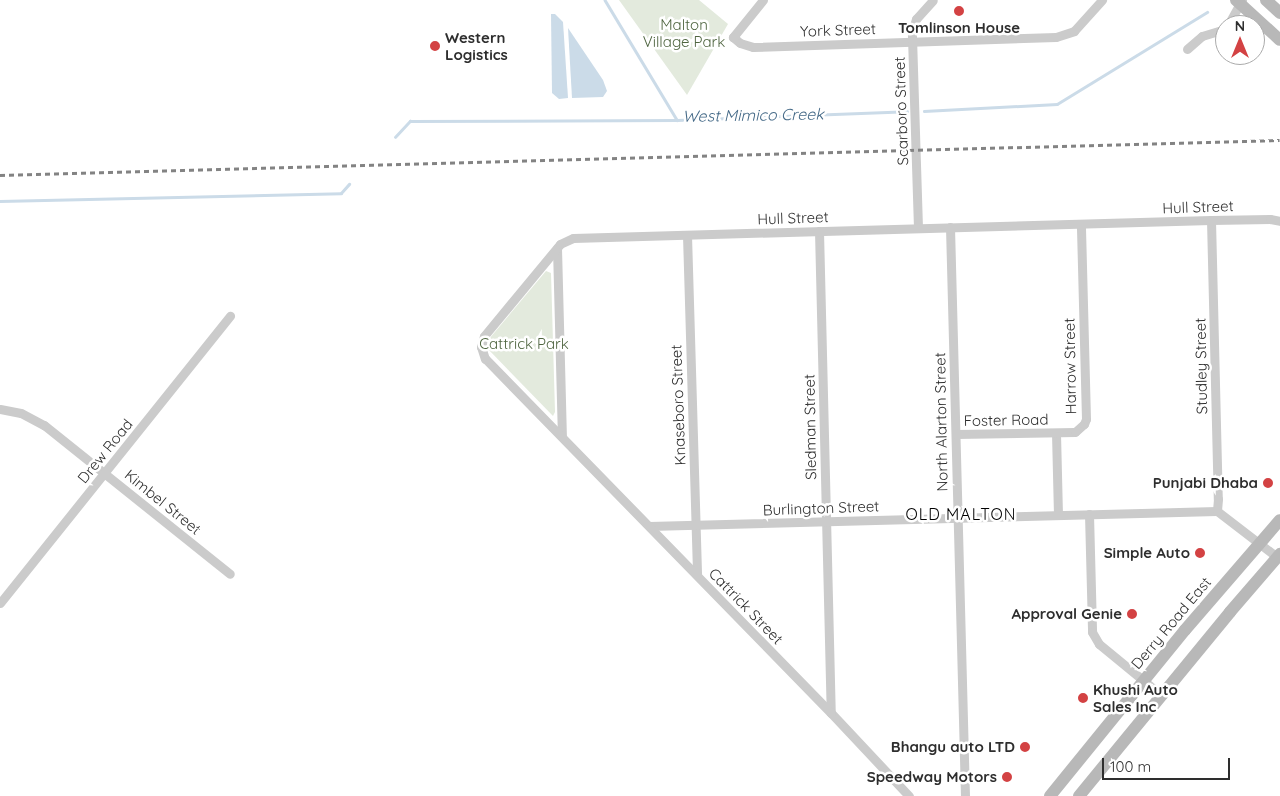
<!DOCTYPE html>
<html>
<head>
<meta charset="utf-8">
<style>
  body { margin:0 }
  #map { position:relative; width:1280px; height:796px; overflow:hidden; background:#fff; font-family:Quicksand,sans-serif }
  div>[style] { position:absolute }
  .green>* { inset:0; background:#e3eadd }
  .water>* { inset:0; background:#cbdbe8 }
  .stream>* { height:2.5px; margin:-1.25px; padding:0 1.25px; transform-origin:1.25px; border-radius:1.25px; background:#cbdbe8 }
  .street>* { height:9px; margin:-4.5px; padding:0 4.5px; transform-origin:4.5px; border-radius:4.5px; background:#cbcbcb }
  .secondary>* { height:12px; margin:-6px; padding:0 6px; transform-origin:6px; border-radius:6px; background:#b8b8b8 }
  .rail>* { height:2.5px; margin-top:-1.25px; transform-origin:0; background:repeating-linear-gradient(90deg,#838383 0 5px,transparent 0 9px) }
  .dots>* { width:14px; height:14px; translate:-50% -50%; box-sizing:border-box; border:2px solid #fff; border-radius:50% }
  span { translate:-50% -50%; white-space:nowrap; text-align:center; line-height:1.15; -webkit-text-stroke:5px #fff; paint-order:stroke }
  .park-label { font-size:15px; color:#4f6540 }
  .poi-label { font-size:15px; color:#2e2e2e; font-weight:700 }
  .left { translate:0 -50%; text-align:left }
  .right { translate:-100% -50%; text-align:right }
  .street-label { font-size:15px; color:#2e2e2e }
  .water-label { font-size:16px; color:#446987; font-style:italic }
  .neighbourhood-label { font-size:16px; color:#000; letter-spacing:1px }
  .north { position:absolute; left:1215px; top:15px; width:50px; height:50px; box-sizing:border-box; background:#fff; border:1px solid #ababab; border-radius:50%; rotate:0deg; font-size:14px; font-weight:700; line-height:20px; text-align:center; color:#2e2e2e }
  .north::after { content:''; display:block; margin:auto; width:18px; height:22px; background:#d34243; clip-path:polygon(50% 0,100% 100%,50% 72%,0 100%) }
  .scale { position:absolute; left:1102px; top:758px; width:128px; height:22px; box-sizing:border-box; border:2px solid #2e2e2e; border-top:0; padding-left:6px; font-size:15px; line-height:18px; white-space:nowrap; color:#2e2e2e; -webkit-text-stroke:4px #fff; paint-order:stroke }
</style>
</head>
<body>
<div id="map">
  <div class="green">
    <div style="clip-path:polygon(619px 0,699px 0,728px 24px,687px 95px)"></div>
    <div style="clip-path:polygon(546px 271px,551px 273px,555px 412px,553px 416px,487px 348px,489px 339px)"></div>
  </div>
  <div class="water">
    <div style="clip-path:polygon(551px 14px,555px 14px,563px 22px,568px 98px,559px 99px,552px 93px)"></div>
    <div style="clip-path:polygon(568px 28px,603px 80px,607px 91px,603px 97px,572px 98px)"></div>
  </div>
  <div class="stream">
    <div style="left:605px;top:0;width:140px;rotate:59deg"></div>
    <div style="left:924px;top:111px;width:133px;rotate:-3deg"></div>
    <div style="left:1057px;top:104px;width:176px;rotate:-31.5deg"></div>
    <div style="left:395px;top:137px;width:22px;rotate:-47deg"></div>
    <div style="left:410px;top:121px;width:267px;rotate:-0.2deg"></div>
    <div style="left:677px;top:120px;width:230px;rotate:-2.2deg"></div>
    <div style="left:0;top:201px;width:341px;rotate:-1.3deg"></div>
    <div style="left:341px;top:193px;width:12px;rotate:-48deg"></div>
  </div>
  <div class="street">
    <div style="left:763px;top:0;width:48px;rotate:129deg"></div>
    <div style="left:733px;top:37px;width:9px;rotate:41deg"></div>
    <div style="left:740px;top:43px;width:14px;rotate:17deg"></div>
    <div style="left:753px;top:47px;width:303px;rotate:-1.9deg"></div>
    <div style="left:1056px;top:37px;width:19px;rotate:-18deg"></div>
    <div style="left:1074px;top:31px;width:42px;rotate:-47.9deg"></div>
    <div style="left:1228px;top:25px;width:29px;rotate:-61deg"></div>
    <div style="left:1187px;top:49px;width:20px;rotate:-41deg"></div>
    <div style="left:1202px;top:36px;width:24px;rotate:-17deg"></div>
    <div style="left:1211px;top:220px;width:279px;rotate:88.6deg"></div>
    <div style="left:1218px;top:499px;width:12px;rotate:95deg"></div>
    <div style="left:950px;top:227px;width:569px;rotate:88.49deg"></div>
    <div style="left:918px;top:228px;width:196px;rotate:-91.8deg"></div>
    <div style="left:912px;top:32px;width:14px;rotate:-73deg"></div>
    <div style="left:916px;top:19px;width:25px;rotate:-48deg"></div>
    <div style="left:819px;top:231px;width:482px;rotate:88.6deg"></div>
    <div style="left:687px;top:235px;width:340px;rotate:88.3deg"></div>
    <div style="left:557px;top:248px;width:187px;rotate:88.5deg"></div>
    <div style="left:0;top:409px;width:21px;rotate:11deg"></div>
    <div style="left:21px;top:413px;width:26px;rotate:28deg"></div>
    <div style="left:44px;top:425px;width:238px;rotate:38.7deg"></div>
    <div style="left:1056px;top:433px;width:82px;rotate:88.6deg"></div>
    <div style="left:956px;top:434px;width:119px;rotate:-1deg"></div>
    <div style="left:1075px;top:432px;width:12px;rotate:-42deg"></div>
    <div style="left:1084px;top:424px;width:5px;rotate:-68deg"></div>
    <div style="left:1086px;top:419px;width:195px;rotate:-91.5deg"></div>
    <div style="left:1089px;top:514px;width:118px;rotate:88.5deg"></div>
    <div style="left:1092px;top:632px;width:14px;rotate:60deg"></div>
    <div style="left:1099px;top:644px;width:80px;rotate:39.4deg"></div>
    <div style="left:649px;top:526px;width:568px;rotate:-1.51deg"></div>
    <div style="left:1217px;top:511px;width:76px;rotate:37.5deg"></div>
    <div style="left:0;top:603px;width:368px;rotate:-51.3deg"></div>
    <div style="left:909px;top:796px;width:114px;rotate:-133.2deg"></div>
    <div style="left:831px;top:713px;width:495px;rotate:-134.3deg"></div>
    <div style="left:485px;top:359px;width:13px;rotate:-108deg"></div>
    <div style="left:481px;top:347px;width:11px;rotate:-75deg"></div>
    <div style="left:484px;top:336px;width:119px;rotate:-50.4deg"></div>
    <div style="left:560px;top:244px;width:14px;rotate:-25deg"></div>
    <div style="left:573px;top:238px;width:638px;rotate:-1.62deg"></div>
    <div style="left:1211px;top:220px;width:59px;rotate:-1deg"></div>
    <div style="left:1270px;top:219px;width:10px;rotate:11deg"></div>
  </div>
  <div class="secondary">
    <div style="left:1236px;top:0;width:59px;rotate:42.3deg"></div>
    <div style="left:1266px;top:0;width:19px;rotate:43deg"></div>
    <div style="left:1050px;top:796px;width:214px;rotate:-50.9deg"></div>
    <div style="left:1185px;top:630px;width:145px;rotate:-49.2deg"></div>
    <div style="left:1079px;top:796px;width:238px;rotate:-50.6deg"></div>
    <div style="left:1230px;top:612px;width:77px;rotate:-49.2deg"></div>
  </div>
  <div class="rail">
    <div style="left:0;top:175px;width:1280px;rotate:-1.57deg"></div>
  </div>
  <div class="dots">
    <div style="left:959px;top:11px;background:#d34243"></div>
    <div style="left:435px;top:46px;background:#d34243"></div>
    <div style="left:1268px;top:483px;background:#d34243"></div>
    <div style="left:1200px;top:553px;background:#d34243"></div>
    <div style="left:1132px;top:614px;background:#d34243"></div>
    <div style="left:1083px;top:698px;background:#d34243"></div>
    <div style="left:1025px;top:747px;background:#d34243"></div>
    <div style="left:1007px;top:777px;background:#d34243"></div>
  </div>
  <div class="park-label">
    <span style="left:684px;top:33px">Malton<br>Village Park</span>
    <span style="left:524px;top:344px">Cattrick Park</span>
  </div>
  <div class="poi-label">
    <span style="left:959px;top:28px">Tomlinson House</span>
    <span class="left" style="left:445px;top:46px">Western<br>Logistics</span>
    <span class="right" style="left:1258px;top:483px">Punjabi Dhaba</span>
    <span class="right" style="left:1190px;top:553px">Simple Auto</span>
    <span class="right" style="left:1122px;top:614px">Approval Genie</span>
    <span class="left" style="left:1093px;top:698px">Khushi Auto<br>Sales Inc</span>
    <span class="right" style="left:1015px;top:747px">Bhangu auto LTD</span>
    <span class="right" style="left:997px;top:777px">Speedway Motors</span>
  </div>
  <div class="street-label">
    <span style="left:838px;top:30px;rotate:-2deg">York Street</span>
    <span style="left:901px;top:111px;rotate:-92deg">Scarboro Street</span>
    <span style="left:1198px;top:207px;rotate:-2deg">Hull Street</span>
    <span style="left:793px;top:218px;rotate:-2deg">Hull Street</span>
    <span style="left:1070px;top:366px;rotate:-91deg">Harrow Street</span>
    <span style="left:1201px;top:366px;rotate:-91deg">Studley Street</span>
    <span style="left:678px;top:405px;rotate:-92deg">Knaseboro Street</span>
    <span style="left:1006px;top:420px;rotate:-1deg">Foster Road</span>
    <span style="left:941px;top:422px;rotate:-91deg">North Alarton Street</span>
    <span style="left:810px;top:427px;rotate:-91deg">Sledman Street</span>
    <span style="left:105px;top:451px;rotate:-51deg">Drew Road</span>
    <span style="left:163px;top:502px;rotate:39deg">Kimbel Street</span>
    <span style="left:821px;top:508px;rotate:-2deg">Burlington Street</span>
    <span style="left:746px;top:606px;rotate:46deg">Cattrick Street</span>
    <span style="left:1171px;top:623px;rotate:-50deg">Derry Road East</span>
  </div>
  <div class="water-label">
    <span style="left:753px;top:115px;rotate:-1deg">West Mimico Creek</span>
  </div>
  <div class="neighbourhood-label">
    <span style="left:961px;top:514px">OLD MALTON</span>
  </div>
  <div class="north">N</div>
  <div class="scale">100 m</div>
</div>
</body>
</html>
